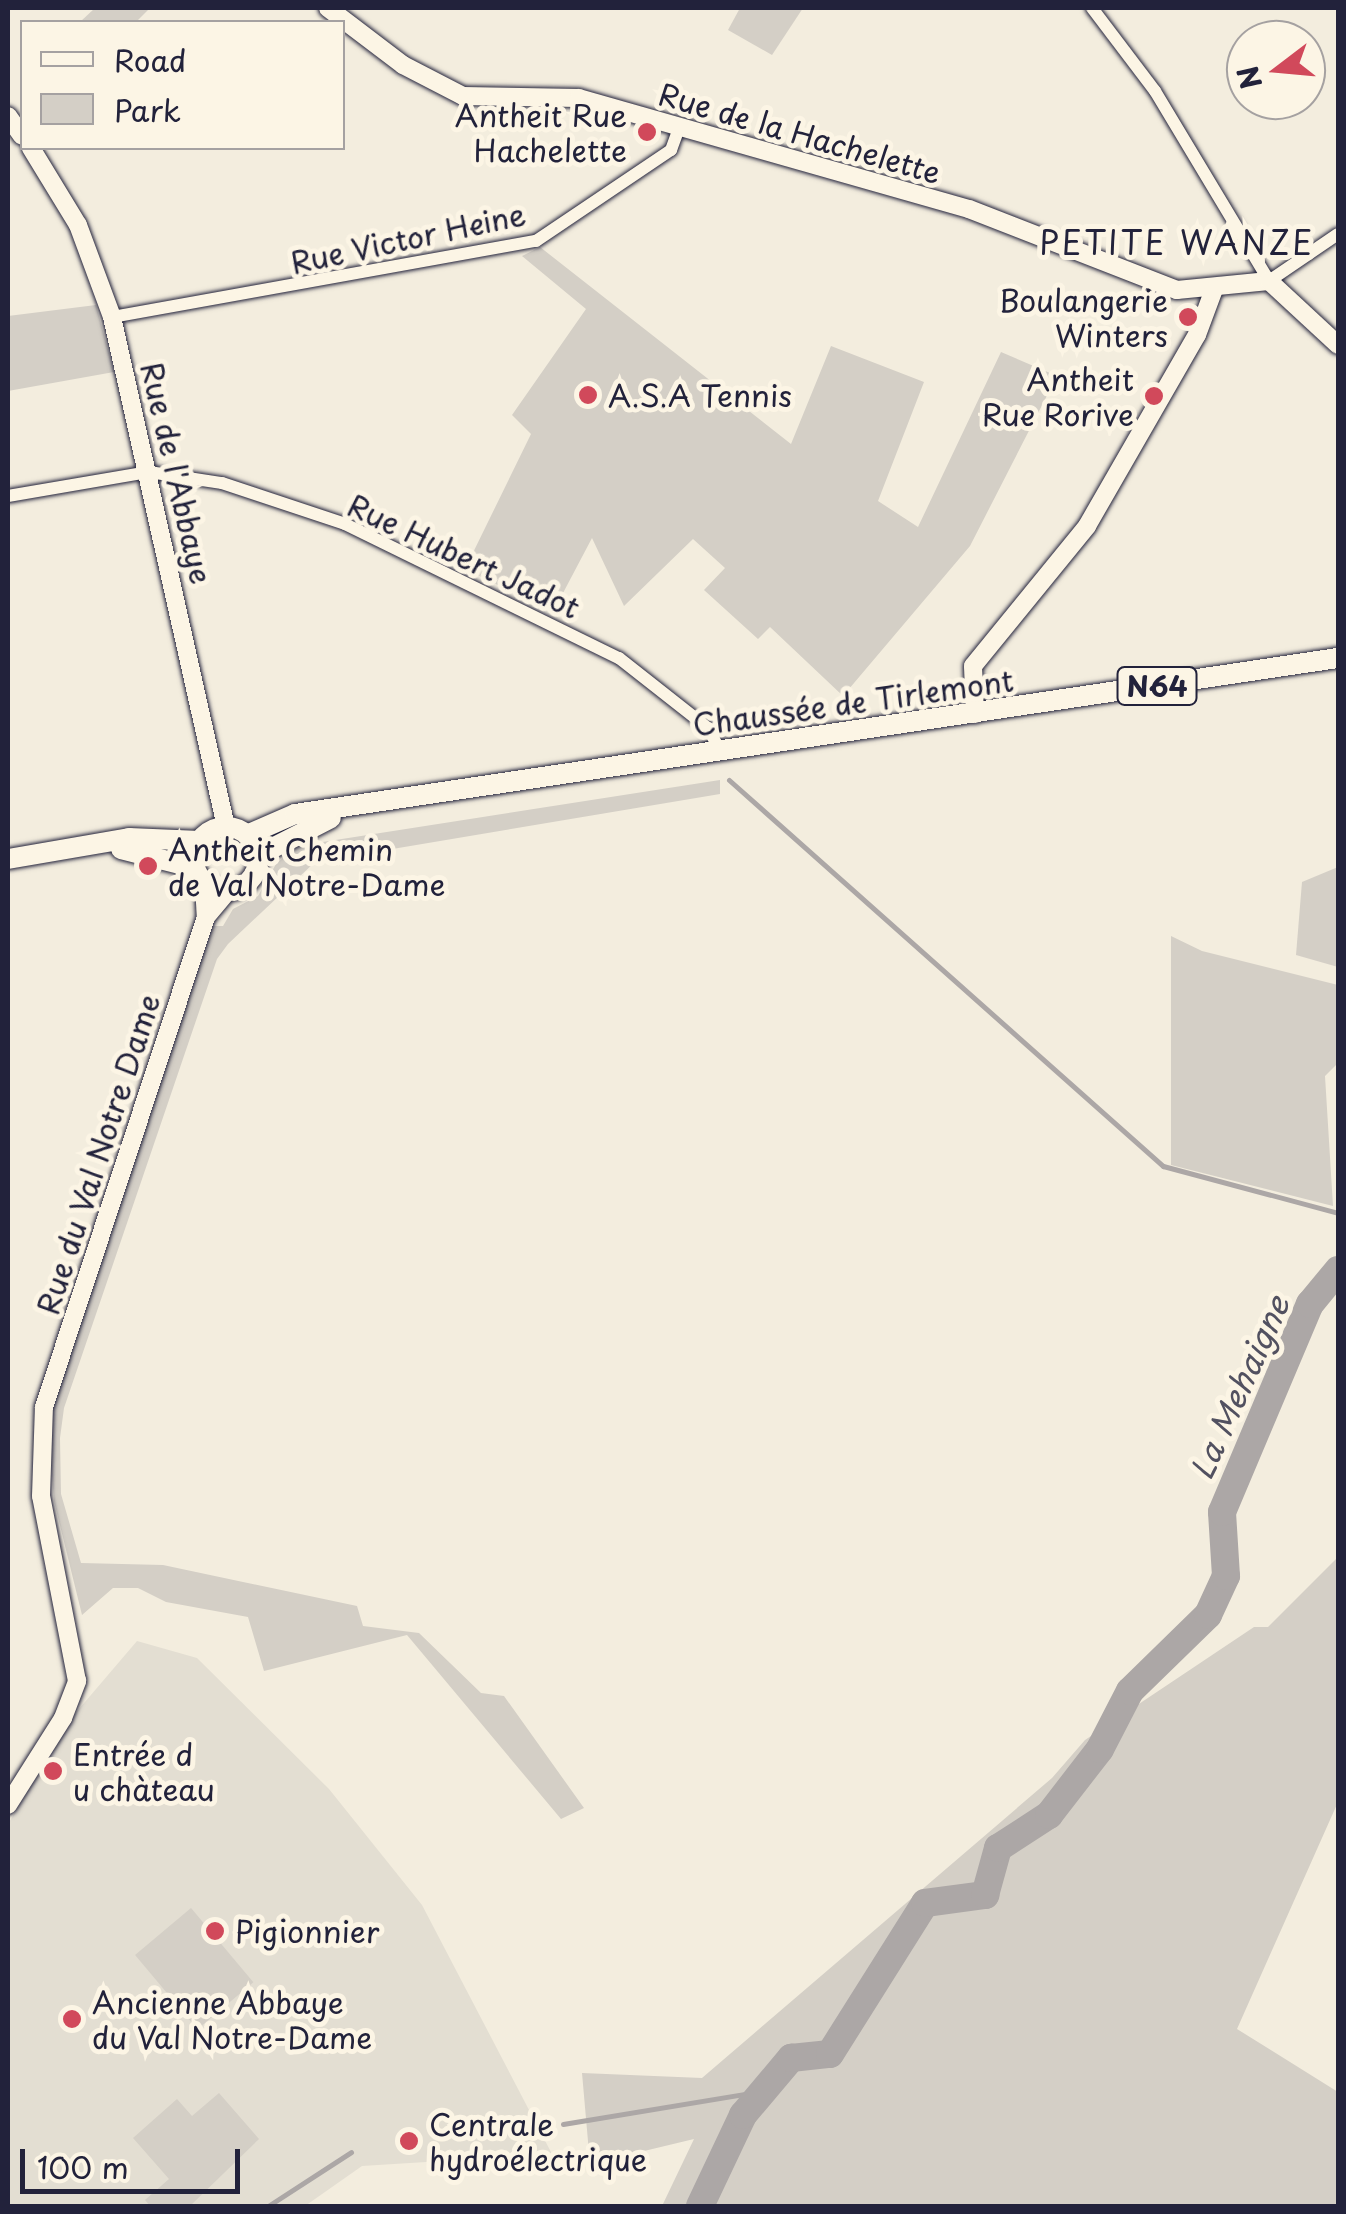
<!DOCTYPE html>
<html>
<head>
<meta charset="utf-8">
<style>
  body { margin:0 }
  #map { position:relative; width:1346px; height:2214px; overflow:hidden; background:#f3edde; font-family:"Playpen Sans",sans-serif }
  div>[style] { position:absolute }
  .built>* { inset:0; background:#e3ded2 }
  .green>* { inset:0; background:#d4cfc6; transform-origin:0 0 }
  .stream>* { height:5px; margin:-2.5px; padding:0 2.5px; transform-origin:2.5px; border-radius:2.5px; background:#aca7a6 }
  .river>* { height:28px; margin:-14px; padding:0 14px; transform-origin:14px; border-radius:14px; background:#aca7a6 }
  .roads { filter:drop-shadow(0 0 2px #22223b) drop-shadow(0 0 2px #22223b) }
  .street>* { height:12px; margin:-6px; padding:0 6px; transform-origin:6px; border-radius:6px; background:#fcf5e5 }
  .secondary>* { height:18px; margin:-9px; padding:0 9px; transform-origin:9px; border-radius:9px; background:#fcf5e5 }
  .primary>* { height:20px; margin:-10px; padding:0 10px; transform-origin:10px; border-radius:10px; background:#fcf5e5 }
  .primary>.ring { margin:-10px; padding:0; box-sizing:content-box; background:none; border:20px solid #fcf5e5; border-radius:50% }
  .dots>* { width:28px; height:28px; translate:-50% -50%; box-sizing:border-box; border:5px solid #fcf5e5; border-radius:50% }
  span { translate:-50% -50%; white-space:nowrap; text-align:center; line-height:1.15; -webkit-text-stroke:10px #fcf5e5; paint-order:stroke }
  .shield-label span { padding:2px 8px; background:#fcf5e5; border:2px solid; border-radius:8px; -webkit-text-stroke-width:0 }
  .shield-label { font-size:28px; color:#22223b; font-weight:700 }
  .poi-label { font-size:30px; color:#22223b }
  .right { translate:-100% -50%; text-align:right }
  .left { translate:0 -50%; text-align:left }
  .street-label { font-size:30px; color:#22223b }
  .neighbourhood-label { font-size:32px; color:#22223b; letter-spacing:2.5px }
  .water-label { font-size:32px; color:#525160; font-style:italic }
  .frame { position:absolute; inset:0; border:10px solid #22223b; pointer-events:none }
  .legend { position:absolute; left:20px; top:20px; width:325px; height:130px; box-sizing:border-box; background:#fcf5e5; border:2px solid #a5a1a1; margin:0; padding:12px 18px; list-style:none; font-size:30px; color:#22223b }
  .legend li { display:flex; align-items:center; gap:20px; height:50px }
  .legend b { width:50px; border:2px solid #a5a1a1 }
  .north { position:absolute; left:1226px; top:20px; width:100px; height:100px; box-sizing:border-box; background:#fcf5e5; border:2px solid #a5a1a1; border-radius:50%; rotate:254deg; font-size:28px; font-weight:700; line-height:40px; text-align:center; color:#22223b }
  .north::after { content:''; display:block; margin:auto; width:35px; height:45px; background:#d1495b; clip-path:polygon(50% 0,100% 100%,50% 72%,0 100%) }
  .scale { position:absolute; left:20px; top:2149px; width:220px; height:45px; box-sizing:border-box; border:5px solid #22223b; border-top:0; padding-left:12px; font-size:30px; line-height:35px; white-space:nowrap; color:#22223b; -webkit-text-stroke:8px #fcf5e5; paint-order:stroke }
</style>
</head>
<body>
<div id="map">
  <div class="built">
    <div style="clip-path:polygon(137px 1641px,197px 1658px,329px 1789px,422px 1905px,552px 2154px,362px 2166px,305px 2206px,8px 2206px,8px 1824px,73px 1716px)"></div>
  </div>
  <div class="green">
    <div style="clip-path:polygon(95px 8px,150px 8px,136px 22px,80px 22px)"></div>
    <div style="clip-path:polygon(740px 8px,803px 8px,772px 55px,728px 30px)"></div>
    <div style="clip-path:polygon(540px 247px,791px 444px,831px 346px,924px 382px,878px 501px,918px 527px,1001px 352px,1057px 376px,970px 546px,843px 696px,770px 627px,758px 639px,704px 590px,725px 568px,693px 539px,624px 606px,592px 538px,553px 612px,465px 569px,531px 434px,512px 415px,586px 309px,522px 256px)"></div>
    <div style="clip-path:polygon(96px 305px,114px 372px,8px 391px,8px 316px)"></div>
    <div style="clip-path:polygon(720px 780px,720px 794px,315px 862px,228px 944px,217px 959px,64px 1408px,60px 1438px,61px 1494px,81px 1563px,163px 1565px,357px 1606px,363px 1626px,419px 1633px,481px 1693px,504px 1696px,584px 1808px,561px 1819px,407px 1635px,264px 1671px,248px 1617px,166px 1602px,138px 1588px,113px 1588px,82px 1615px,54px 1501px,48px 1421px,212px 926px,223px 926px,233px 909px,258px 896px,276px 864px,297px 846px)"></div>
    <div style="clip-path:polygon(1338px 867px,1338px 967px,1296px 955px,1302px 882px)"></div>
    <div style="clip-path:polygon(1171px 936px,1202px 951px,1338px 985px,1338px 1063px,1325px 1076px,1333px 1206px,1171px 1165px)"></div>
    <div style="clip-path:polygon(1338px 1557px,1338px 1802px,1237px 2029px,1338px 2092px,1338px 2206px,662px 2206px,694px 2139px,590px 2164px,582px 2073px,702px 2078px,1052px 1778px,1085px 1740px,1254px 1627px,1268px 1627px)"></div>
    <div style="left:191px;top:1908px;width:97px;height:73px;rotate:50deg"></div>
    <div style="clip-path:polygon(219px 2093px,259px 2139px,190px 2206px,150px 2206px,145px 2200px,169px 2179px,133px 2138px,177px 2099px,192px 2116px)"></div>
  </div>
  <div class="stream">
    <div style="left:729px;top:780px;width:581px;rotate:41.65deg"></div>
    <div style="left:1163px;top:1166px;width:181px;rotate:15deg"></div>
    <div style="left:563px;top:2124px;width:203px;rotate:-9.4deg"></div>
    <div style="left:268px;top:2206px;width:99px;rotate:-33deg"></div>
  </div>
  <div class="river">
    <div style="left:700px;top:2206px;width:101px;rotate:-64.7deg"></div>
    <div style="left:743px;top:2115px;width:75px;rotate:-49.9deg"></div>
    <div style="left:791px;top:2058px;width:39px;rotate:-6deg"></div>
    <div style="left:830px;top:2054px;width:178px;rotate:-57.8deg"></div>
    <div style="left:925px;top:1903px;width:61px;rotate:-7.6deg"></div>
    <div style="left:985px;top:1895px;width:49px;rotate:-74.5deg"></div>
    <div style="left:998px;top:1848px;width:61px;rotate:-32.9deg"></div>
    <div style="left:1049px;top:1815px;width:83px;rotate:-52.3deg"></div>
    <div style="left:1100px;top:1749px;width:65px;rotate:-62.7deg"></div>
    <div style="left:1130px;top:1691px;width:109px;rotate:-44.3deg"></div>
    <div style="left:1208px;top:1615px;width:43px;rotate:-65.2deg"></div>
    <div style="left:1226px;top:1576px;width:64px;rotate:-93.6deg"></div>
    <div style="left:1222px;top:1512px;width:226px;rotate:-67.1deg"></div>
    <div style="left:1310px;top:1304px;width:44px;rotate:-50.5deg"></div>
  </div>
  <div class="roads">
    <div class="street">
      <div style="left:1092px;top:8px;width:104px;rotate:52.8deg"></div>
      <div style="left:1155px;top:91px;width:222px;rotate:59deg"></div>
      <div style="left:1269px;top:281px;width:83px;rotate:-34.3deg"></div>
      <div style="left:112px;top:317px;width:431px;rotate:-10.2deg"></div>
      <div style="left:536px;top:241px;width:163px;rotate:-34deg"></div>
      <div style="left:671px;top:150px;width:20px;rotate:-70deg"></div>
      <div style="left:8px;top:496px;width:143px;rotate:-9.7deg"></div>
      <div style="left:149px;top:472px;width:74px;rotate:8.6deg"></div>
      <div style="left:222px;top:483px;width:130px;rotate:18.4deg"></div>
      <div style="left:345px;top:524px;width:305px;rotate:26.1deg"></div>
      <div style="left:619px;top:658px;width:113px;rotate:38.2deg"></div>
      <div style="left:708px;top:728px;width:27px;rotate:62deg"></div>
    </div>
    <div class="secondary">
      <div style="left:328px;top:8px;width:94px;rotate:37.2deg"></div>
      <div style="left:403px;top:65px;width:68px;rotate:27.3deg"></div>
      <div style="left:463px;top:96px;width:116px;rotate:1deg"></div>
      <div style="left:579px;top:98px;width:405px;rotate:15.9deg"></div>
      <div style="left:969px;top:209px;width:223px;rotate:21.3deg"></div>
      <div style="left:1177px;top:290px;width:92px;rotate:-5.6deg"></div>
      <div style="left:1269px;top:281px;width:94px;rotate:42.8deg"></div>
      <div style="left:8px;top:116px;width:24px;rotate:55deg"></div>
      <div style="left:31px;top:148px;width:90px;rotate:58.6deg"></div>
      <div style="left:78px;top:225px;width:98px;rotate:69.7deg"></div>
      <div style="left:112px;top:317px;width:523px;rotate:77.4deg"></div>
      <div style="left:975px;top:714px;width:48px;rotate:-92.4deg"></div>
      <div style="left:973px;top:666px;width:181px;rotate:-50.8deg"></div>
      <div style="left:1087px;top:526px;width:220px;rotate:-60.1deg"></div>
      <div style="left:1197px;top:335px;width:49px;rotate:-69.7deg"></div>
      <div style="left:204px;top:883px;width:34px;rotate:87deg"></div>
      <div style="left:8px;top:1805px;width:103px;rotate:-57.7deg"></div>
      <div style="left:63px;top:1718px;width:40px;rotate:-69deg"></div>
      <div style="left:77px;top:1681px;width:188px;rotate:-101deg"></div>
      <div style="left:41px;top:1496px;width:89px;rotate:-88.1deg"></div>
      <div style="left:44px;top:1407px;width:516px;rotate:-71.71deg"></div>
      <div style="left:206px;top:917px;width:34px;rotate:-50deg"></div>
    </div>
    <div class="primary">
      <div class="ring" style="left:194px;top:827px;width:44px;height:44px"></div>
      <div style="left:247px;top:835px;width:52px;rotate:-23.6deg"></div>
      <div style="left:295px;top:814px;width:1055px;rotate:-8.51deg"></div>
      <div style="left:121px;top:849px;width:76px;rotate:14.4deg"></div>
      <div style="left:257px;top:856px;width:83px;rotate:-27.2deg"></div>
      <div style="left:8px;top:859px;width:123px;rotate:-9.8deg"></div>
      <div style="left:129px;top:838px;width:71px;rotate:2.4deg"></div>
    </div>
  </div>
  <div class="dots">
    <div style="left:647px;top:132px;background:#d1495b"></div>
    <div style="left:1188px;top:317px;background:#d1495b"></div>
    <div style="left:588px;top:395px;background:#d1495b"></div>
    <div style="left:1154px;top:396px;background:#d1495b"></div>
    <div style="left:148px;top:866px;background:#d1495b"></div>
    <div style="left:53px;top:1771px;background:#d1495b"></div>
    <div style="left:215px;top:1931px;background:#d1495b"></div>
    <div style="left:72px;top:2019px;background:#d1495b"></div>
    <div style="left:409px;top:2141px;background:#d1495b"></div>
  </div>
  <div class="shield-label">
    <span style="left:1157px;top:686px">N64</span>
  </div>
  <div class="poi-label">
    <span class="right" style="left:627px;top:132px">Antheit Rue<br>Hachelette</span>
    <span class="right" style="left:1168px;top:317px">Boulangerie<br>Winters</span>
    <span class="right" style="left:1134px;top:396px">Antheit<br>Rue Rorive</span>
    <span class="left" style="left:608px;top:395px">A.S.A Tennis</span>
    <span class="left" style="left:168px;top:866px">Antheit Chemin<br>de Val Notre-Dame</span>
    <span class="left" style="left:73px;top:1771px">Entrée d<br>u chàteau</span>
    <span class="left" style="left:235px;top:1931px">Pigionnier</span>
    <span class="left" style="left:92px;top:2019px">Ancienne Abbaye<br>du Val Notre-Dame</span>
    <span class="left" style="left:429px;top:2141px">Centrale<br>hydroélectrique</span>
  </div>
  <div class="street-label">
    <span style="left:800px;top:133px;rotate:16deg">Rue de la Hachelette</span>
    <span style="left:408px;top:238px;rotate:-12deg">Rue Victor Heine</span>
    <span style="left:177px;top:473px;rotate:77deg">Rue de l'Abbaye</span>
    <span style="left:464px;top:556px;rotate:25deg">Rue Hubert Jadot</span>
    <span style="left:853px;top:702px;rotate:-8deg">Chaussée de Tirlemont</span>
    <span style="left:98px;top:1154px;rotate:-72deg">Rue du Val Notre Dame</span>
  </div>
  <div class="neighbourhood-label">
    <span style="left:1177px;top:242px">PETITE WANZE</span>
  </div>
  <div class="water-label">
    <span style="left:1239px;top:1387px;rotate:-66deg">La Mehaigne</span>
  </div>
  <div class="frame"></div>
  <ul class="legend">
  <li><b style="height:12px;background:#fcf5e5"></b>Road</li>
  <li><b style="height:28px;background:#d4cfc6"></b>Park</li>
  </ul>
  <div class="north">N</div>
  <div class="scale">100 m</div>
</div>
</body>
</html>
